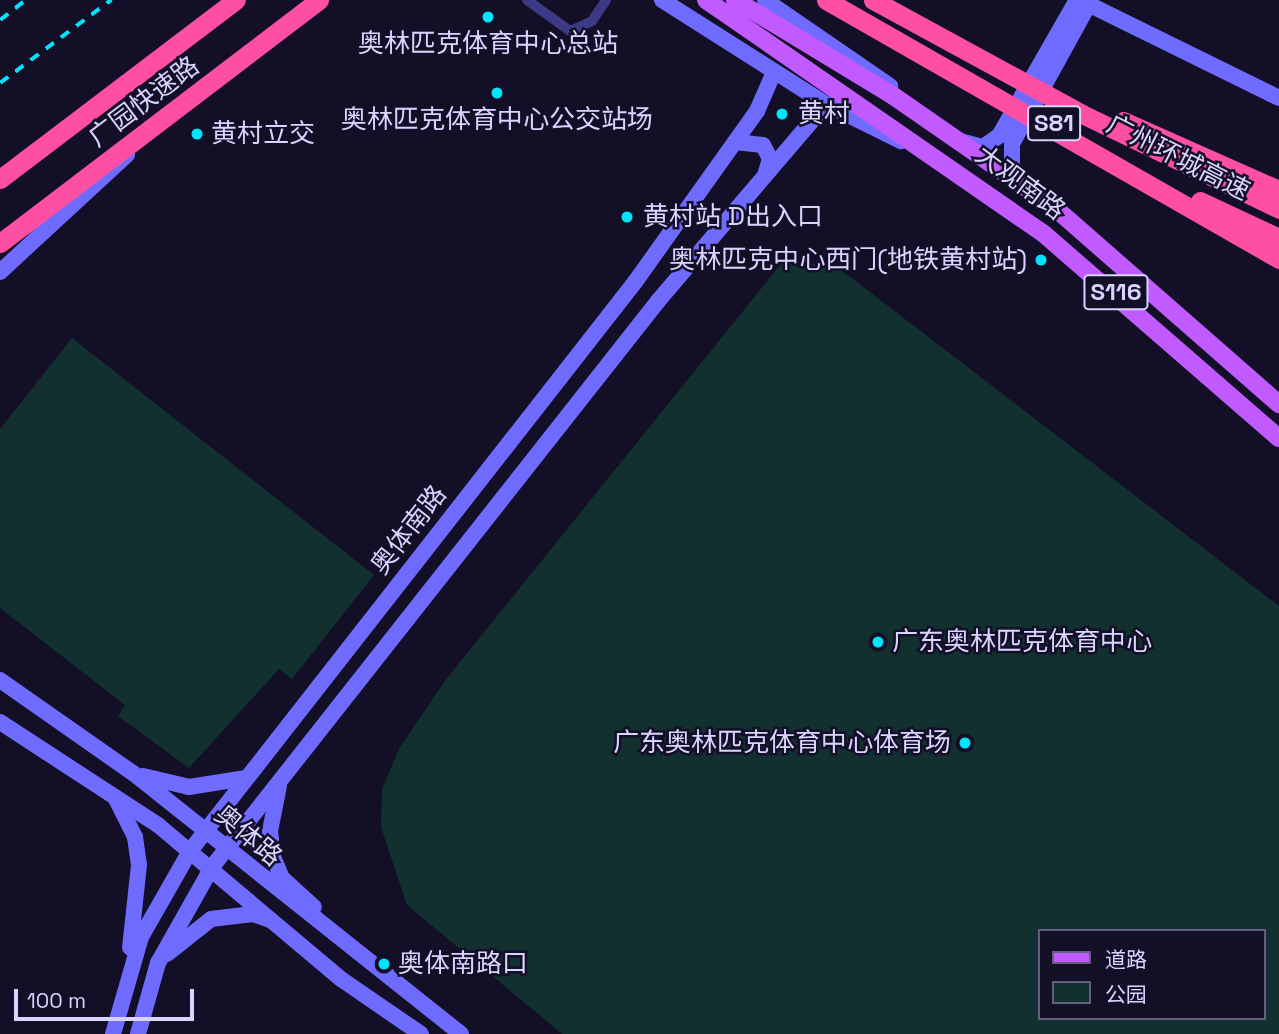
<!DOCTYPE html>
<html>
<head>
<meta charset="utf-8">
<style>
  body { margin:0 }
  #map { position:relative; width:1279px; height:1034px; overflow:hidden; background:#130f26; font-family:"Space Grotesk","Noto Sans SC",sans-serif }
  div>[style] { position:absolute }
  .green>* { inset:0; background:#12302f }
  .street>* { height:10px; margin:-5px; padding:0 5px; transform-origin:5px; border-radius:5px; background:#3d3a85 }
  .secondary>* { height:16px; margin:-8px; padding:0 8px; transform-origin:8px; border-radius:8px; background:#6f6bff }
  .primary>* { height:18px; margin:-9px; padding:0 9px; transform-origin:9px; border-radius:9px; background:#c25bff }
  .highway>* { height:19px; margin:-9.5px; padding:0 9.5px; transform-origin:9.5px; border-radius:9.5px; background:#ff4fa3 }
  .rail>* { height:3.5px; margin-top:-1.75px; transform-origin:0; background:repeating-linear-gradient(90deg,#00e5ff 0 10px,transparent 0 19px) }
  .highway-bridge>* { height:19px; margin:-9.5px; padding:0 9.5px; transform-origin:9.5px; border-radius:9.5px; background:#ff4fa3 }
  .dots>* { width:19px; height:19px; translate:-50% -50%; box-sizing:border-box; border:4px solid #130f26; border-radius:50% }
  span { translate:-50% -50%; white-space:nowrap; text-align:center; line-height:1.15; -webkit-text-stroke:5px #130f26; paint-order:stroke }
  .shield-label span { padding:2px 5px; background:#130f26; border:2px solid; border-radius:5px; -webkit-text-stroke-width:0 }
  .shield-label { font-size:24px; color:#d9d4ff; font-weight:700 }
  .poi-label { font-size:26px; color:#d9d4ff }
  .left { translate:0 -50%; text-align:left }
  .right { translate:-100% -50%; text-align:right }
  .street-label { font-size:26px; color:#d9d4ff }
  .legend { position:absolute; left:1038px; top:929px; width:228px; height:91px; box-sizing:border-box; background:#130f26; border:2px solid #625e7d; margin:0; padding:9px 12px; list-style:none; font-size:21px; color:#d9d4ff }
  .legend li { display:flex; align-items:center; gap:14px; height:35px }
  .legend b { width:35px; border:2px solid #625e7d }
  .scale { position:absolute; left:14px; top:989px; width:180px; height:32px; box-sizing:border-box; border:4px solid #d9d4ff; border-top:0; padding-left:9px; font-size:21px; line-height:24px; white-space:nowrap; color:#d9d4ff; -webkit-text-stroke:5px #130f26; paint-order:stroke }
</style>
</head>
<body>
<div id="map">
  <div class="green">
    <div style="clip-path:polygon(evenodd,832px 263px,1279px 606px,1279px 1034px,562px 1034px,407px 905px,381px 827px,382px 789px,400px 747px,447px 678px,781px 264px,832px 263px,1039px 931px,1263px 931px,1263px 1018px,1039px 1018px,1039px 931px)"></div>
    <div style="clip-path:polygon(72px 338px,374px 575px,292px 679px,279px 669px,189px 768px,118px 716px,125px 705px,0 608px,0 429px)"></div>
  </div>
  <div class="street">
    <div style="left:527px;top:0;width:53px;rotate:35.8deg"></div>
    <div style="left:570px;top:31px;width:24px;rotate:-24deg"></div>
    <div style="left:592px;top:21px;width:25px;rotate:-56deg"></div>
  </div>
  <div class="secondary">
    <div style="left:662px;top:0;width:194px;rotate:32.4deg"></div>
    <div style="left:826px;top:104px;width:84px;rotate:26.3deg"></div>
    <div style="left:765px;top:0;width:152px;rotate:34.5deg"></div>
    <div style="left:1080px;top:0;width:222px;rotate:26.2deg"></div>
    <div style="left:735px;top:142px;width:28px;rotate:6deg"></div>
    <div style="left:763px;top:145px;width:16px;rotate:63deg"></div>
    <div style="left:770px;top:159px;width:14px;rotate:107deg"></div>
    <div style="left:964px;top:142px;width:20px;rotate:15deg"></div>
    <div style="left:983px;top:147px;width:19px;rotate:-35deg"></div>
    <div style="left:999px;top:136px;width:157px;rotate:-60.2deg"></div>
    <div style="left:1012px;top:177px;width:33px;rotate:-90deg"></div>
    <div style="left:1012px;top:144px;width:160px;rotate:-61.2deg"></div>
    <div style="left:0;top:272px;width:173px;rotate:-42.7deg"></div>
    <div style="left:0;top:680px;width:162px;rotate:35deg"></div>
    <div style="left:133px;top:773px;width:419px;rotate:38.5deg"></div>
    <div style="left:0;top:722px;width:189px;rotate:33.1deg"></div>
    <div style="left:158px;top:825px;width:239px;rotate:40.1deg"></div>
    <div style="left:341px;top:979px;width:97px;rotate:34.5deg"></div>
    <div style="left:143px;top:776px;width:47px;rotate:13.4deg"></div>
    <div style="left:189px;top:787px;width:58px;rotate:-9deg"></div>
    <div style="left:279px;top:786px;width:46px;rotate:101.3deg"></div>
    <div style="left:270px;top:831px;width:26px;rotate:83deg"></div>
    <div style="left:273px;top:857px;width:23px;rotate:67deg"></div>
    <div style="left:282px;top:878px;width:43px;rotate:42.2deg"></div>
    <div style="left:115px;top:797px;width:45px;rotate:63.4deg"></div>
    <div style="left:135px;top:837px;width:28px;rotate:82deg"></div>
    <div style="left:139px;top:865px;width:83px;rotate:96.2deg"></div>
    <div style="left:167px;top:954px;width:56px;rotate:-38.5deg"></div>
    <div style="left:211px;top:919px;width:42px;rotate:-6.8deg"></div>
    <div style="left:253px;top:914px;width:18px;rotate:19deg"></div>
    <div style="left:113px;top:1034px;width:101px;rotate:-73.9deg"></div>
    <div style="left:141px;top:937px;width:99px;rotate:-60.3deg"></div>
    <div style="left:190px;top:851px;width:722px;rotate:-51.97deg"></div>
    <div style="left:635px;top:282px;width:210px;rotate:-54.5deg"></div>
    <div style="left:757px;top:111px;width:43px;rotate:-66.4deg"></div>
    <div style="left:138px;top:1034px;width:74px;rotate:-74.3deg"></div>
    <div style="left:158px;top:963px;width:110px;rotate:-60.6deg"></div>
    <div style="left:212px;top:867px;width:721px;rotate:-51.76deg"></div>
    <div style="left:658px;top:301px;width:259px;rotate:-49.5deg"></div>
  </div>
  <div class="primary">
    <div style="left:706px;top:0;width:411px;rotate:34.7deg"></div>
    <div style="left:1044px;top:234px;width:311px;rotate:41deg"></div>
    <div style="left:735px;top:0;width:184px;rotate:31.2deg"></div>
    <div style="left:892px;top:95px;width:198px;rotate:34.7deg"></div>
    <div style="left:1055px;top:208px;width:298px;rotate:41.2deg"></div>
  </div>
  <div class="highway">
    <div style="left:0;top:179px;width:296px;rotate:-37.2deg"></div>
    <div style="left:0;top:243px;width:401px;rotate:-37.3deg"></div>
  </div>
  <div class="rail">
    <div style="left:0;top:20px;width:33px;rotate:-38deg"></div>
    <div style="left:0;top:83px;width:139px;rotate:-36.8deg"></div>
  </div>
  <div class="highway-bridge">
    <div style="left:826px;top:0;width:522px;rotate:29.76deg"></div>
    <div style="left:873px;top:0;width:238px;rotate:28.6deg"></div>
    <div style="left:1082px;top:114px;width:219px;rotate:25.7deg"></div>
    <div style="left:1123px;top:121px;width:171px;rotate:23.9deg"></div>
    <div style="left:1200px;top:201px;width:87px;rotate:25.1deg"></div>
  </div>
  <div class="dots">
    <div style="left:488px;top:17px;background:#00e5ff"></div>
    <div style="left:497px;top:93px;background:#00e5ff"></div>
    <div style="left:782px;top:114px;background:#00e5ff"></div>
    <div style="left:197px;top:134px;background:#00e5ff"></div>
    <div style="left:627px;top:217px;background:#00e5ff"></div>
    <div style="left:1041px;top:260px;background:#00e5ff"></div>
    <div style="left:878px;top:642px;background:#00e5ff"></div>
    <div style="left:965px;top:743px;background:#00e5ff"></div>
    <div style="left:384px;top:964px;background:#00e5ff"></div>
  </div>
  <div class="shield-label">
    <span style="left:1054px;top:123px">S81</span>
    <span style="left:1116px;top:292px">S116</span>
  </div>
  <div class="poi-label">
    <span style="left:488px;top:44px">奥林匹克体育中心总站</span>
    <span class="left" style="left:798px;top:114px">黄村</span>
    <span style="left:497px;top:120px">奥林匹克体育中心公交站场</span>
    <span class="left" style="left:211px;top:134px">黄村立交</span>
    <span class="left" style="left:643px;top:217px">黄村站 D出入口</span>
    <span class="right" style="left:1027px;top:260px">奥林匹克中心西门(地铁黄村站)</span>
    <span class="left" style="left:892px;top:642px">广东奥林匹克体育中心</span>
    <span class="right" style="left:951px;top:743px">广东奥林匹克体育中心体育场</span>
    <span class="left" style="left:398px;top:964px">奥体南路口</span>
  </div>
  <div class="street-label">
    <span style="left:144px;top:102px;rotate:-37deg">广园快速路</span>
    <span style="left:1178px;top:158px;rotate:27deg">广州环城高速</span>
    <span style="left:1020px;top:183px;rotate:37deg">大观南路</span>
    <span style="left:409px;top:530px;rotate:-52deg">奥体南路</span>
    <span style="left:248px;top:836px;rotate:40deg">奥体路</span>
  </div>
  <ul class="legend">
  <li><b style="height:9px;background:#c25bff"></b>道路</li>
  <li><b style="height:19px;background:#12302f"></b>公园</li>
  </ul>
  <div class="scale">100 m</div>
</div>
</body>
</html>
